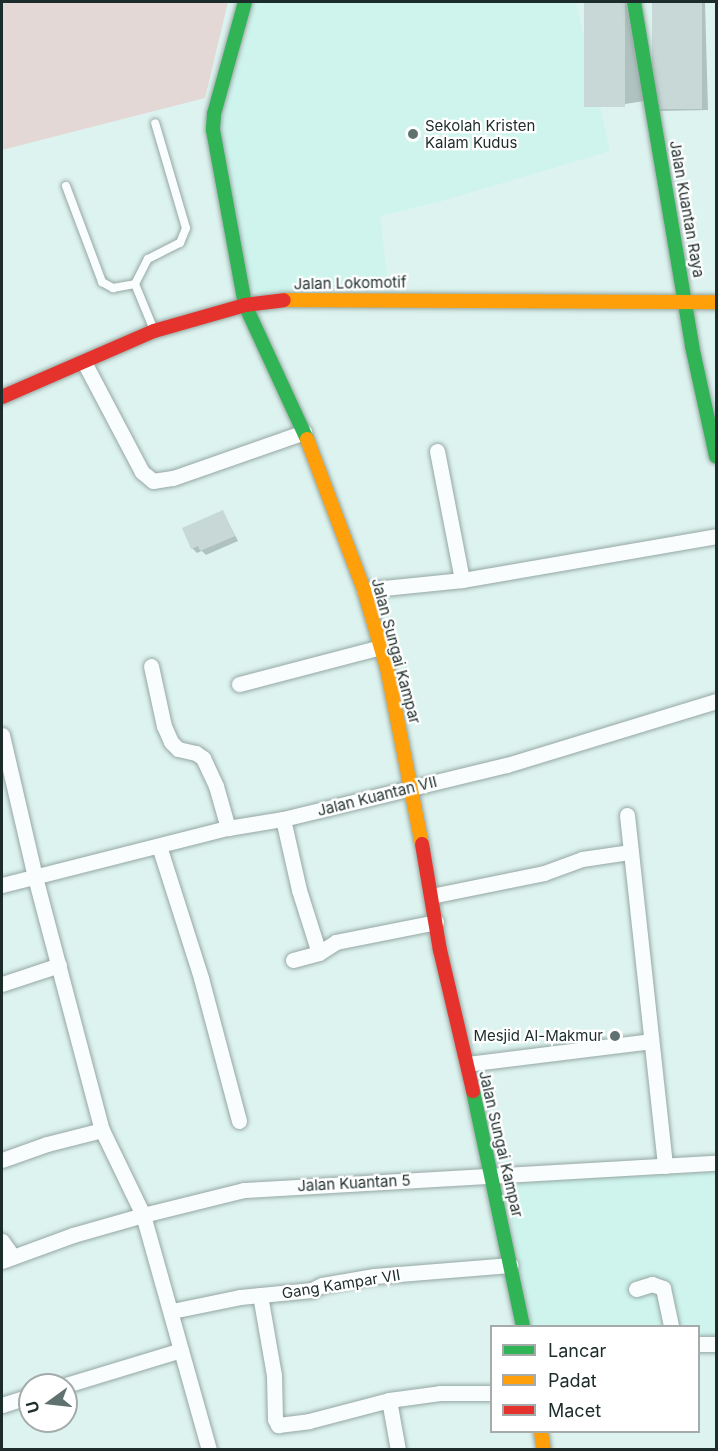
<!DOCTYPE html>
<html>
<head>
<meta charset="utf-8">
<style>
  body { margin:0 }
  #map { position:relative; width:718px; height:1451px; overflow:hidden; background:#ddf3ef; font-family:Inter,sans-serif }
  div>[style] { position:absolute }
  .built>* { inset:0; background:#cef4ed }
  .green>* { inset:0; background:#e4d8d7 }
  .shadow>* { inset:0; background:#0003 }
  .building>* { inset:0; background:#c7d8d6; transform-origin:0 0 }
  .roads { filter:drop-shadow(0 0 2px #95a7a3) drop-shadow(0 0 2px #95a7a3) }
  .lane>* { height:8px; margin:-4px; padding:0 4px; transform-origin:4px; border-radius:4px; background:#fafdfd }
  .street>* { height:15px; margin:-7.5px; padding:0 7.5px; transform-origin:7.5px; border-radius:7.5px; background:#fafdfd }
  .fast>* { height:14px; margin:-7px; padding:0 7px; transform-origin:7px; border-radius:7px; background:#30b455 }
  .slow>* { height:14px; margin:-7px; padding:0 7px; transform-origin:7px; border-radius:7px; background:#ff9f0a }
  .jam>* { height:14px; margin:-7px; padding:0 7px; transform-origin:7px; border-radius:7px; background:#e5322d }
  .dots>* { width:16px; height:16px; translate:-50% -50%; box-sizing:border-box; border:3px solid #fff; border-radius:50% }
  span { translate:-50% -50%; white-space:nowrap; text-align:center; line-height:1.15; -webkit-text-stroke:4.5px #fff; paint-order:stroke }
  .poi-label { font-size:15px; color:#1c2c2a }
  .left { translate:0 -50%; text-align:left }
  .right { translate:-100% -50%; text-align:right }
  .street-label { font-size:15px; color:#1c2c2a }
  .frame { position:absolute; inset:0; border:3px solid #1c2c2a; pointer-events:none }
  .legend { position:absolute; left:490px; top:1325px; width:210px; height:108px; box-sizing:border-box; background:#fff; border:2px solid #a4abaa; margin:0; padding:8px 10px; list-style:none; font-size:18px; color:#1c2c2a }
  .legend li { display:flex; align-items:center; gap:12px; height:30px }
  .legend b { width:30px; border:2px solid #a4abaa }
  .north { position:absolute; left:18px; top:1373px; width:60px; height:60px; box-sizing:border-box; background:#fff; border:2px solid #a4abaa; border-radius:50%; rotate:255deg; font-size:16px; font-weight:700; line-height:24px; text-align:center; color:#1c2c2a }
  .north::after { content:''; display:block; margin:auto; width:21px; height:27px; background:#60726f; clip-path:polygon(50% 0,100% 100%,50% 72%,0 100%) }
</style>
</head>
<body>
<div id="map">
  <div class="built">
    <div style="clip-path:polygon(253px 2px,576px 2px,610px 151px,438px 202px,380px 216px,388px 282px,257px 293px,246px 279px,217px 116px,247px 36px)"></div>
    <div style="clip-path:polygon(716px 1170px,716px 1335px,699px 1336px,698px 1326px,531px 1326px,505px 1183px)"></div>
  </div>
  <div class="green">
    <div style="clip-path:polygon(2px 2px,228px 2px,205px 98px,2px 150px)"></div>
  </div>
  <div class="shadow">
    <div style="clip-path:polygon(586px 2px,626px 2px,644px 101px,607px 107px,604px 104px)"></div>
    <div style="clip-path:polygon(654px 2px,705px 2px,708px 110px,660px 111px,657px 108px)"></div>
    <div style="clip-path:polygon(223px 512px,238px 541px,206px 555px,202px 551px,197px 553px,192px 548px)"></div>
  </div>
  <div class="building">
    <div style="left:584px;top:2px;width:41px;height:105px"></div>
    <div style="left:652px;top:2px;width:50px;height:107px"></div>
    <div style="clip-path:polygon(223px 510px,235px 536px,200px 551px,198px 546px,191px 549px,182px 528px)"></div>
  </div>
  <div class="roads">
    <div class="lane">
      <div style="left:66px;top:186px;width:103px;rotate:69.4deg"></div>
      <div style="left:102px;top:282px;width:13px;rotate:29deg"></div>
      <div style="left:113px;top:288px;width:22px;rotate:-10deg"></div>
      <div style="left:135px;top:284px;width:50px;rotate:67.6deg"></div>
      <div style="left:135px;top:284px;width:28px;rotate:-63deg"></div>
      <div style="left:148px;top:259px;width:36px;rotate:-27deg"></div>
      <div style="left:180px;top:243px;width:16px;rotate:-68deg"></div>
      <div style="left:186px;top:228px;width:109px;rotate:-106.4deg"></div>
    </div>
    <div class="street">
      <div style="left:84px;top:362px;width:124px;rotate:62.2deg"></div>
      <div style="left:142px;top:472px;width:14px;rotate:39deg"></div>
      <div style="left:153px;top:481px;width:20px;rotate:-9deg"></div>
      <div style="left:173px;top:478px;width:139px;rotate:-19.3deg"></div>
      <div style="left:437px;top:451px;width:131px;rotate:79deg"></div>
      <div style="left:364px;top:590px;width:99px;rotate:-5.8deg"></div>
      <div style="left:462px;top:580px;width:258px;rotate:-9.8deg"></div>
      <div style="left:151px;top:666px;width:61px;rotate:77.8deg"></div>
      <div style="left:164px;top:726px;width:17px;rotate:66deg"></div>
      <div style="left:171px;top:742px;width:10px;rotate:45deg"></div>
      <div style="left:178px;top:749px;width:18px;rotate:13deg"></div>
      <div style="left:196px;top:753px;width:9px;rotate:36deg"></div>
      <div style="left:203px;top:758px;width:31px;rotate:65deg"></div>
      <div style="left:216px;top:786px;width:44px;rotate:74.1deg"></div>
      <div style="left:239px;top:684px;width:147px;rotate:-14.6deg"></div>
      <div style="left:2px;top:735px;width:146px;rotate:76.9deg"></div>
      <div style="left:35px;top:877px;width:262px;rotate:75.2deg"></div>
      <div style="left:102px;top:1130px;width:94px;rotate:64.2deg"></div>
      <div style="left:143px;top:1215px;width:244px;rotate:74.3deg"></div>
      <div style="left:627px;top:815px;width:353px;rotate:83.8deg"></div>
      <div style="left:283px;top:819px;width:73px;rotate:77.3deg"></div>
      <div style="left:299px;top:890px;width:66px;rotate:72.4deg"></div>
      <div style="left:159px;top:846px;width:139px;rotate:72.3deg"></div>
      <div style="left:201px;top:978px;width:148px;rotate:75.1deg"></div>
      <div style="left:2px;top:885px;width:233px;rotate:-14.2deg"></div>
      <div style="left:228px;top:828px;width:56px;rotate:-9.3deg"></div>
      <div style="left:283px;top:819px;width:230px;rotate:-13.6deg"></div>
      <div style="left:507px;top:765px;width:219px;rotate:-17deg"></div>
      <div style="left:431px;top:896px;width:115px;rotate:-11.5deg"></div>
      <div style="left:544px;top:873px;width:40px;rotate:-20.2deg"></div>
      <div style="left:582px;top:859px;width:49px;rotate:-8.3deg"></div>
      <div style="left:293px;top:960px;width:27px;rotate:-15deg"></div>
      <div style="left:319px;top:953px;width:20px;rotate:-33deg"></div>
      <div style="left:336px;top:942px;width:102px;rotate:-11.3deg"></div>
      <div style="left:2px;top:984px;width:60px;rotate:-18.4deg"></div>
      <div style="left:467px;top:1064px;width:185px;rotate:-7.1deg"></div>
      <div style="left:2px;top:1160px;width:48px;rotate:-19.6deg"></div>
      <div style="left:47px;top:1144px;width:57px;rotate:-14.3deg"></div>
      <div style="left:2px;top:1241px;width:19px;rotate:55deg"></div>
      <div style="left:2px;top:1261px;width:76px;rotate:-20.1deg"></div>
      <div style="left:73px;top:1235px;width:73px;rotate:-15.9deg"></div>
      <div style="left:143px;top:1215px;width:104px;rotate:-13.9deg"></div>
      <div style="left:244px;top:1190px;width:473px;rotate:-3.3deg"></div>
      <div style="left:636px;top:1289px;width:17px;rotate:-17deg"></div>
      <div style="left:652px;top:1284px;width:12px;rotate:20deg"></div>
      <div style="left:663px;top:1288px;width:39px;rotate:78deg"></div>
      <div style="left:260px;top:1295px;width:81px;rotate:80.1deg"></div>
      <div style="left:274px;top:1375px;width:44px;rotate:88.7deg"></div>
      <div style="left:275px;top:1419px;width:7px;rotate:63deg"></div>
      <div style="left:278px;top:1425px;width:31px;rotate:-7deg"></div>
      <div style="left:309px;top:1421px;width:83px;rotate:-14.7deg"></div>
      <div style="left:389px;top:1400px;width:51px;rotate:-7.8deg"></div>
      <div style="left:440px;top:1393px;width:52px"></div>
      <div style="left:172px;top:1311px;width:69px;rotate:-11.6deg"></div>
      <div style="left:240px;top:1297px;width:72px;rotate:-5.6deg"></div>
      <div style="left:312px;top:1290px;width:11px;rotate:-27deg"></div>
      <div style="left:322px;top:1285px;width:53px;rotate:-9.8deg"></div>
      <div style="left:374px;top:1276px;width:137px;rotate:-4.6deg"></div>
      <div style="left:698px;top:1344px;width:18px"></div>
      <div style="left:66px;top:1385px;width:120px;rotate:-16.9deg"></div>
      <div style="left:389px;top:1400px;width:51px;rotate:79.8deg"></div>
      <div style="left:2px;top:1405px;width:29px;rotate:-18deg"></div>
    </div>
    <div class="fast">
      <div style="left:245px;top:2px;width:116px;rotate:105.5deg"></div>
      <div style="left:214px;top:114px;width:16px;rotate:94deg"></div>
      <div style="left:213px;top:130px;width:178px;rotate:79.6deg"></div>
      <div style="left:245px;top:305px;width:148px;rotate:65.2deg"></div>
      <div style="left:634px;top:2px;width:349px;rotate:80.4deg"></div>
      <div style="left:692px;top:346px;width:113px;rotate:77.7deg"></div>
      <div style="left:473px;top:1091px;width:240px;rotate:78deg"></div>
    </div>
    <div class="slow">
      <div style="left:284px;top:300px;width:432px;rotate:0.3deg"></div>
      <div style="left:307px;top:439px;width:161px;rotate:69.3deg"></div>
      <div style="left:364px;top:590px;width:81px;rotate:73.6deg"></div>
      <div style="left:387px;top:668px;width:179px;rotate:78.8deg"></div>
      <div style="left:541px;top:1432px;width:18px;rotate:81deg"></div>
    </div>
    <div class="jam">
      <div style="left:2px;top:397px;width:166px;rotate:-23.5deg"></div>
      <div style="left:154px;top:331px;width:95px;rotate:-15.9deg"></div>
      <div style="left:245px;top:305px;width:39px;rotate:-7deg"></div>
      <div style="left:422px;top:844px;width:108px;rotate:80.4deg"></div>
      <div style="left:440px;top:950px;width:145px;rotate:76.8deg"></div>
    </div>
  </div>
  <div class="dots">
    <div style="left:413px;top:134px;background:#60726f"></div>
    <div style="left:615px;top:1036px;background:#60726f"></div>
  </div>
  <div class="poi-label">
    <span class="left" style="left:425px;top:134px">Sekolah Kristen<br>Kalam Kudus</span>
    <span class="right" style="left:603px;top:1036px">Mesjid Al-Makmur</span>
  </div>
  <div class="street-label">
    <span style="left:687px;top:209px;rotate:80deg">Jalan Kuantan Raya</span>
    <span style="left:350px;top:283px;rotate:-1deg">Jalan Lokomotif</span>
    <span style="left:396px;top:651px;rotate:75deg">Jalan Sungai Kampar</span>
    <span style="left:377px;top:796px;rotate:-14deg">Jalan Kuantan VII</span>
    <span style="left:501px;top:1144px;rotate:77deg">Jalan Sungai Kampar</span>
    <span style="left:354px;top:1183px;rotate:-3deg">Jalan Kuantan 5</span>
    <span style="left:341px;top:1284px;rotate:-9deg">Gang Kampar VII</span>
  </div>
  <div class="frame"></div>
  <ul class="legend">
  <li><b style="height:8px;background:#30b455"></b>Lancar</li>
  <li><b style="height:8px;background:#ff9f0a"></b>Padat</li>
  <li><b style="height:8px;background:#e5322d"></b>Macet</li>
  </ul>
  <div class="north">U</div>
</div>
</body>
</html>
